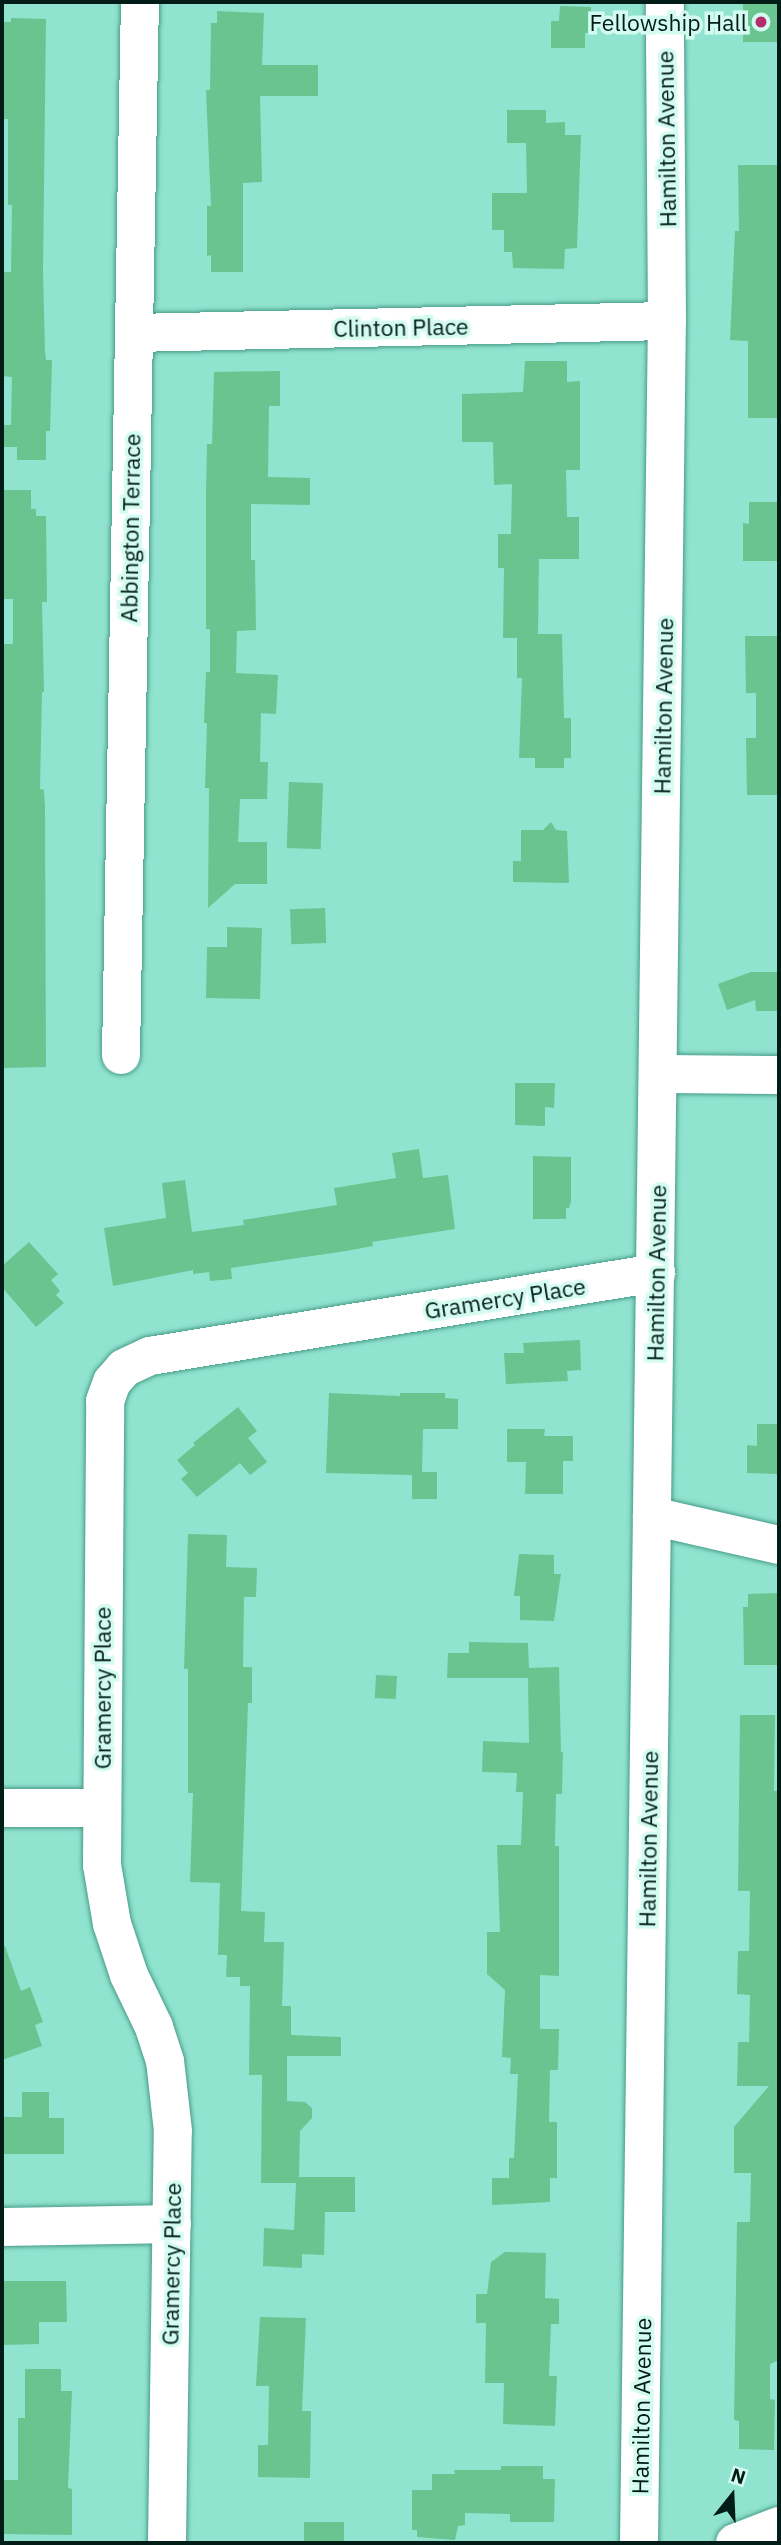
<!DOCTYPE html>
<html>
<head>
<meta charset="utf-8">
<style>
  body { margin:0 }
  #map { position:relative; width:781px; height:2545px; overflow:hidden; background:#90e3cf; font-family:"IBM Plex Sans",sans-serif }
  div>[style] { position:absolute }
  .building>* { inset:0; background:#6ac490; transform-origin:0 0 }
  .roads { filter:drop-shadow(0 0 2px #479c89) drop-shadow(0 0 2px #479c89) }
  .minor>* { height:38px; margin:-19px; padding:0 19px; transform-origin:19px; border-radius:19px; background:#fff }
  .dots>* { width:19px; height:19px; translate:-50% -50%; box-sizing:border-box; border:4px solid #d3fbf0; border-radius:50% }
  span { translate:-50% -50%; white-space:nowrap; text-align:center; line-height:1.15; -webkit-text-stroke:7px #d3fbf0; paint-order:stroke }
  .poi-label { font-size:23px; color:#021c17 }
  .right { translate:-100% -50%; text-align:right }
  .street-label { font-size:23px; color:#021c17 }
  .frame { position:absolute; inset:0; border:4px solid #021c17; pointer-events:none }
  .north { position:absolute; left:697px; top:2461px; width:70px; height:70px; -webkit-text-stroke:5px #d3fbf0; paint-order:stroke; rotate:18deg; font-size:19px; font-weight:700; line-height:28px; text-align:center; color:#021c17 }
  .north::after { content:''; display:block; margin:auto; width:24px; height:32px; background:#021c17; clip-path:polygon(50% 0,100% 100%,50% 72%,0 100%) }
</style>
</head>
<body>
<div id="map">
  <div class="building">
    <div style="left:743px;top:2px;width:36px;height:40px"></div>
    <div style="clip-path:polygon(560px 6px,591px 7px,591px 33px,585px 33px,585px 48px,551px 48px,551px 21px,559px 21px)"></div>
    <div style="clip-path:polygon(217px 11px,264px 13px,262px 65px,318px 65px,318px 96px,260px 96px,262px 182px,243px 183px,243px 272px,211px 272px,211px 255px,207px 256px,207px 206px,211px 206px,206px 90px,210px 90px,211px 23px,217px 23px)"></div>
    <div style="clip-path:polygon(11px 18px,46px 19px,43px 272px,45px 351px,46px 360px,52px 360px,50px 431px,46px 431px,46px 460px,17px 460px,17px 447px,2px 447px,2px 425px,11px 425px,12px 377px,2px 376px,2px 347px,4px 347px,2px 272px,11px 272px,12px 205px,8px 205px,8px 119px,2px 119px,2px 22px,11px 22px)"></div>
    <div style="clip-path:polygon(507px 110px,546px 110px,546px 123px,565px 122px,565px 135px,581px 135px,577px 248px,565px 249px,564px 269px,513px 268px,512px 252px,504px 252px,504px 230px,492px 230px,492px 193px,527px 193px,526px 143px,507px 143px)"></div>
    <div style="clip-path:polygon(738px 165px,779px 165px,779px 418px,748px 418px,748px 341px,730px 340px,735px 231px,739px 231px)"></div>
    <div style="clip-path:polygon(525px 361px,567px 361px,567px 382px,580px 381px,580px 470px,566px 470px,567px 517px,579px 517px,579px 559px,539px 559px,538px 634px,562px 634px,564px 718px,571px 718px,571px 758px,564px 758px,564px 768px,535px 768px,535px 758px,519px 758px,522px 678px,517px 678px,517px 638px,503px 638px,504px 568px,498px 568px,498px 534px,511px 534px,512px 484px,494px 485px,493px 442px,462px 442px,462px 394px,523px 392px)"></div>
    <div style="clip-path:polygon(280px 371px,280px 406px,269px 406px,268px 477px,310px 478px,310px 505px,251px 504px,251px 560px,255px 560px,256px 630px,237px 631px,236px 673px,278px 675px,276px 714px,261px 713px,260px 762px,268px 762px,267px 799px,240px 799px,238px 842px,267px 842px,267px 884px,235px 884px,208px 908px,209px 788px,205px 788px,207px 723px,204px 723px,206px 672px,210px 672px,210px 629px,206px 629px,206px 493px,207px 444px,212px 444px,214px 372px)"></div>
    <div style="clip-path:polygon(2px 490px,31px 490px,31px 509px,36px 509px,36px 516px,46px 516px,47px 602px,42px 602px,44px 692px,42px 692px,40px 789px,44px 790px,45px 807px,46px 1067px,2px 1068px,2px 644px,13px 644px,13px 599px,2px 599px)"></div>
    <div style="clip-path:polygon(749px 502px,779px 502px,779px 561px,743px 561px,743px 523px,749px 524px)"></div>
    <div style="clip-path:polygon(745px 636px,779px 636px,779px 795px,747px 795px,746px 738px,756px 738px,756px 693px,746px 693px)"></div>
    <div style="left:289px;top:782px;width:34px;height:66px;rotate:2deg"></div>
    <div style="clip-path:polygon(551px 822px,556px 830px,567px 831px,569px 883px,513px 882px,513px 861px,521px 861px,521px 830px,543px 830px)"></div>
    <div style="left:325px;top:908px;width:35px;height:35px;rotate:88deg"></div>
    <div style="clip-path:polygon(227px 927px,262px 928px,260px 999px,206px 998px,207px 947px,227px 947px)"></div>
    <div style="clip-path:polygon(751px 972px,778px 972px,779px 1011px,756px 1011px,755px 1000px,727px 1010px,718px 984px)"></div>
    <div style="clip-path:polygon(515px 1083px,555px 1083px,554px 1108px,545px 1107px,545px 1126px,515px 1125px)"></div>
    <div style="clip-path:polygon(419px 1149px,423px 1178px,448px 1175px,455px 1229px,372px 1242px,373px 1246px,346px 1251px,231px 1268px,232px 1279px,210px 1281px,209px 1272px,193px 1274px,193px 1270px,113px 1286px,104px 1228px,166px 1218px,162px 1183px,185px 1180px,192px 1232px,244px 1225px,243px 1220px,337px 1205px,334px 1188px,396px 1178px,392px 1153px)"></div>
    <div style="clip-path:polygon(533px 1156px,571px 1157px,571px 1201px,569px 1208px,566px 1208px,566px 1219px,533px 1219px)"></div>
    <div style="clip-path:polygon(29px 1242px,58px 1274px,51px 1280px,60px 1291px,56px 1295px,64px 1303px,36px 1327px,2px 1287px,2px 1266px)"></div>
    <div style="clip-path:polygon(580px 1340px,581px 1370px,567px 1371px,568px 1381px,506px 1384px,504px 1353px,524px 1353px,523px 1343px)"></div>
    <div style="clip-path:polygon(329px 1393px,400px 1396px,400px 1393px,445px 1393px,445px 1398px,458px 1399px,458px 1429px,423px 1429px,422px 1472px,437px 1472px,437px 1499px,412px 1499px,412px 1475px,326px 1473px)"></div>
    <div style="clip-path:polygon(238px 1407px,257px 1431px,248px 1438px,267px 1462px,250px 1475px,240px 1463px,197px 1497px,181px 1479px,188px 1473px,177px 1460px,195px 1445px,193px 1443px)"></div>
    <div style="clip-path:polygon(757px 1424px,779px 1424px,779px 1474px,747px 1473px,747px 1445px,757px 1446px)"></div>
    <div style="clip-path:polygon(507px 1429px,545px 1429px,544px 1436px,573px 1436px,573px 1461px,563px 1461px,563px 1494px,525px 1494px,526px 1462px,507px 1462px)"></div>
    <div style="clip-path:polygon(188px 1534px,227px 1535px,226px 1567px,257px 1568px,256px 1597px,244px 1597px,243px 1667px,252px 1667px,252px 1703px,248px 1703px,241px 1911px,265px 1912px,264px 1942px,284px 1942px,282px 2006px,291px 2006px,291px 2035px,341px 2037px,341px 2056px,287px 2056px,287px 2101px,305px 2102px,312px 2108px,312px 2118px,300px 2131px,299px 2177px,355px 2177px,355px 2212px,325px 2212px,324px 2255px,302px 2254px,302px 2268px,263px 2266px,264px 2228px,294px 2230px,296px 2183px,261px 2183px,262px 2075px,249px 2075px,250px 1986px,240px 1986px,240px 1977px,226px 1977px,227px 1955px,218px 1955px,220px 1883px,190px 1882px,193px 1793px,188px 1793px,188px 1669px,184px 1669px)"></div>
    <div style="clip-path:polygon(519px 1554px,554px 1555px,554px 1574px,561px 1574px,554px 1621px,520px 1620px,520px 1596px,514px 1596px)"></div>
    <div style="clip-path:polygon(779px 1593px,779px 1665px,744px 1665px,743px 1607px,748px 1607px,748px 1594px)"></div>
    <div style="clip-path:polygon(469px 1642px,528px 1643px,529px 1668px,559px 1667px,561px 1752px,563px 1752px,562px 1794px,556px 1794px,555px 1846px,559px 1846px,559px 1976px,540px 1975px,540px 2029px,559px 2029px,558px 2070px,550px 2070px,549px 2122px,557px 2122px,557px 2178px,550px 2178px,550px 2202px,492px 2205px,492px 2178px,509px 2178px,509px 2158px,514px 2158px,518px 2074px,510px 2074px,511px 2058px,502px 2057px,505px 1990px,487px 1974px,487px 1932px,500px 1932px,497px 1845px,521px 1845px,523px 1792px,516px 1792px,517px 1773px,482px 1772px,483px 1741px,529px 1743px,528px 1678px,447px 1678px,448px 1653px,469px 1653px)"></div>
    <div style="left:376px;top:1675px;width:21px;height:23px;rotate:3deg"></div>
    <div style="clip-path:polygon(740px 1715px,775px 1715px,774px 1791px,779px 1791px,779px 2360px,770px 2364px,770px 2399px,775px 2400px,774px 2450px,739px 2449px,739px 2421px,734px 2420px,737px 2222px,750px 2222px,751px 2173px,734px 2173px,734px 2127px,769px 2086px,737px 2086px,738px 2042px,749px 2042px,750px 1995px,737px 1994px,738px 1951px,749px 1951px,750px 1891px,738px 1891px)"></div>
    <div style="clip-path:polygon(2px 1946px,5px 1946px,21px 1991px,30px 1987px,43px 2022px,35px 2025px,42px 2046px,2px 2060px)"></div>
    <div style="clip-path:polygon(22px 2092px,49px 2092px,49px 2118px,64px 2118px,64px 2154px,2px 2154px,2px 2117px,22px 2117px)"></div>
    <div style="clip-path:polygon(505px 2252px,546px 2253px,545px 2298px,559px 2299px,559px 2324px,551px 2324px,549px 2376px,557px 2376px,555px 2426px,503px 2424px,504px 2383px,485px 2383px,486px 2323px,476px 2323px,476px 2294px,487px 2294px,491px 2262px)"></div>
    <div style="clip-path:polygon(2px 2281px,66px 2281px,67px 2322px,39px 2322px,39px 2344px,2px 2345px)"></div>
    <div style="clip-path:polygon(260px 2317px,306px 2318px,302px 2411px,311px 2411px,310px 2478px,258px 2477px,258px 2445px,268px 2445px,269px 2386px,256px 2386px)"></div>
    <div style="clip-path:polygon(25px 2369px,61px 2369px,61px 2391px,72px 2391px,68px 2488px,72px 2489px,72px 2535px,2px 2534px,2px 2480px,18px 2480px,18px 2418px,25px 2418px)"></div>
    <div style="clip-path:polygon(501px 2466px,543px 2466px,543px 2479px,555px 2479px,554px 2522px,510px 2522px,510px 2514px,465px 2513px,465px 2525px,458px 2526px,455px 2540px,417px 2537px,417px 2530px,412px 2530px,412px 2490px,432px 2490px,432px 2474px,455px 2474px,454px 2470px,501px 2470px)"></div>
    <div style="left:304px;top:2522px;width:40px;height:21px"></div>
  </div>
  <div class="roads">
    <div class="minor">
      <div style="left:134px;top:333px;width:533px;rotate:-1.29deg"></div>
      <div style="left:121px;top:1055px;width:1053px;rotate:-88.97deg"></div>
      <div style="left:658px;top:1074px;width:121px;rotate:0.5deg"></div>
      <div style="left:652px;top:1516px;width:130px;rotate:12.9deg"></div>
      <div style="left:2px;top:1808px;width:99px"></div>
      <div style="left:2px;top:2227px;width:170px;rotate:-1deg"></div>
      <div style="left:167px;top:2543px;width:412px;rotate:-89.2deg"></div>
      <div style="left:173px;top:2131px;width:70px;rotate:-96.5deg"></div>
      <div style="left:165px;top:2061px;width:36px;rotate:-108deg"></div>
      <div style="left:154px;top:2027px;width:58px;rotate:-115.7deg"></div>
      <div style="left:129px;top:1975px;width:54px;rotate:-108.4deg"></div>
      <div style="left:112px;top:1924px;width:60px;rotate:-99.6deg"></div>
      <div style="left:102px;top:1865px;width:464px;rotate:-89.6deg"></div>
      <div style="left:105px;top:1401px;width:20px;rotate:-70deg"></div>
      <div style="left:112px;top:1382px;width:18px;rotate:-49deg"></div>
      <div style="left:124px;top:1368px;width:29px;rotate:-25deg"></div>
      <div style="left:150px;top:1356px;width:513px;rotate:-9.32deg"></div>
      <div style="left:639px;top:2543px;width:2222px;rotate:-89.28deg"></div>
      <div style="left:667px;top:321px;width:319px;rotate:-90.4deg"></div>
      <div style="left:735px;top:2543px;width:47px;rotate:-21.1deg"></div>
    </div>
  </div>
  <div class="dots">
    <div style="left:761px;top:22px;background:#b52d6d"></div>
  </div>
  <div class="poi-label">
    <span class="right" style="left:747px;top:22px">Fellowship Hall</span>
  </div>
  <div class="street-label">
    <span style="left:666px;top:139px;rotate:-91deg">Hamilton Avenue</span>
    <span style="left:401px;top:327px;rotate:-1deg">Clinton Place</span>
    <span style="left:130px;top:528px;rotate:-89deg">Abbington Terrace</span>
    <span style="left:663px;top:706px;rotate:-89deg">Hamilton Avenue</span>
    <span style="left:656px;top:1273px;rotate:-89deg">Hamilton Avenue</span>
    <span style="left:505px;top:1298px;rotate:-9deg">Gramercy Place</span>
    <span style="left:102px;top:1688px;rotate:-90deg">Gramercy Place</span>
    <span style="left:648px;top:1839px;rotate:-89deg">Hamilton Avenue</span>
    <span style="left:171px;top:2264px;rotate:-89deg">Gramercy Place</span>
    <span style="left:641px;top:2406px;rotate:-89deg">Hamilton Avenue</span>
  </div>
  <div class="frame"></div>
  <div class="north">N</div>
</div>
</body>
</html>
